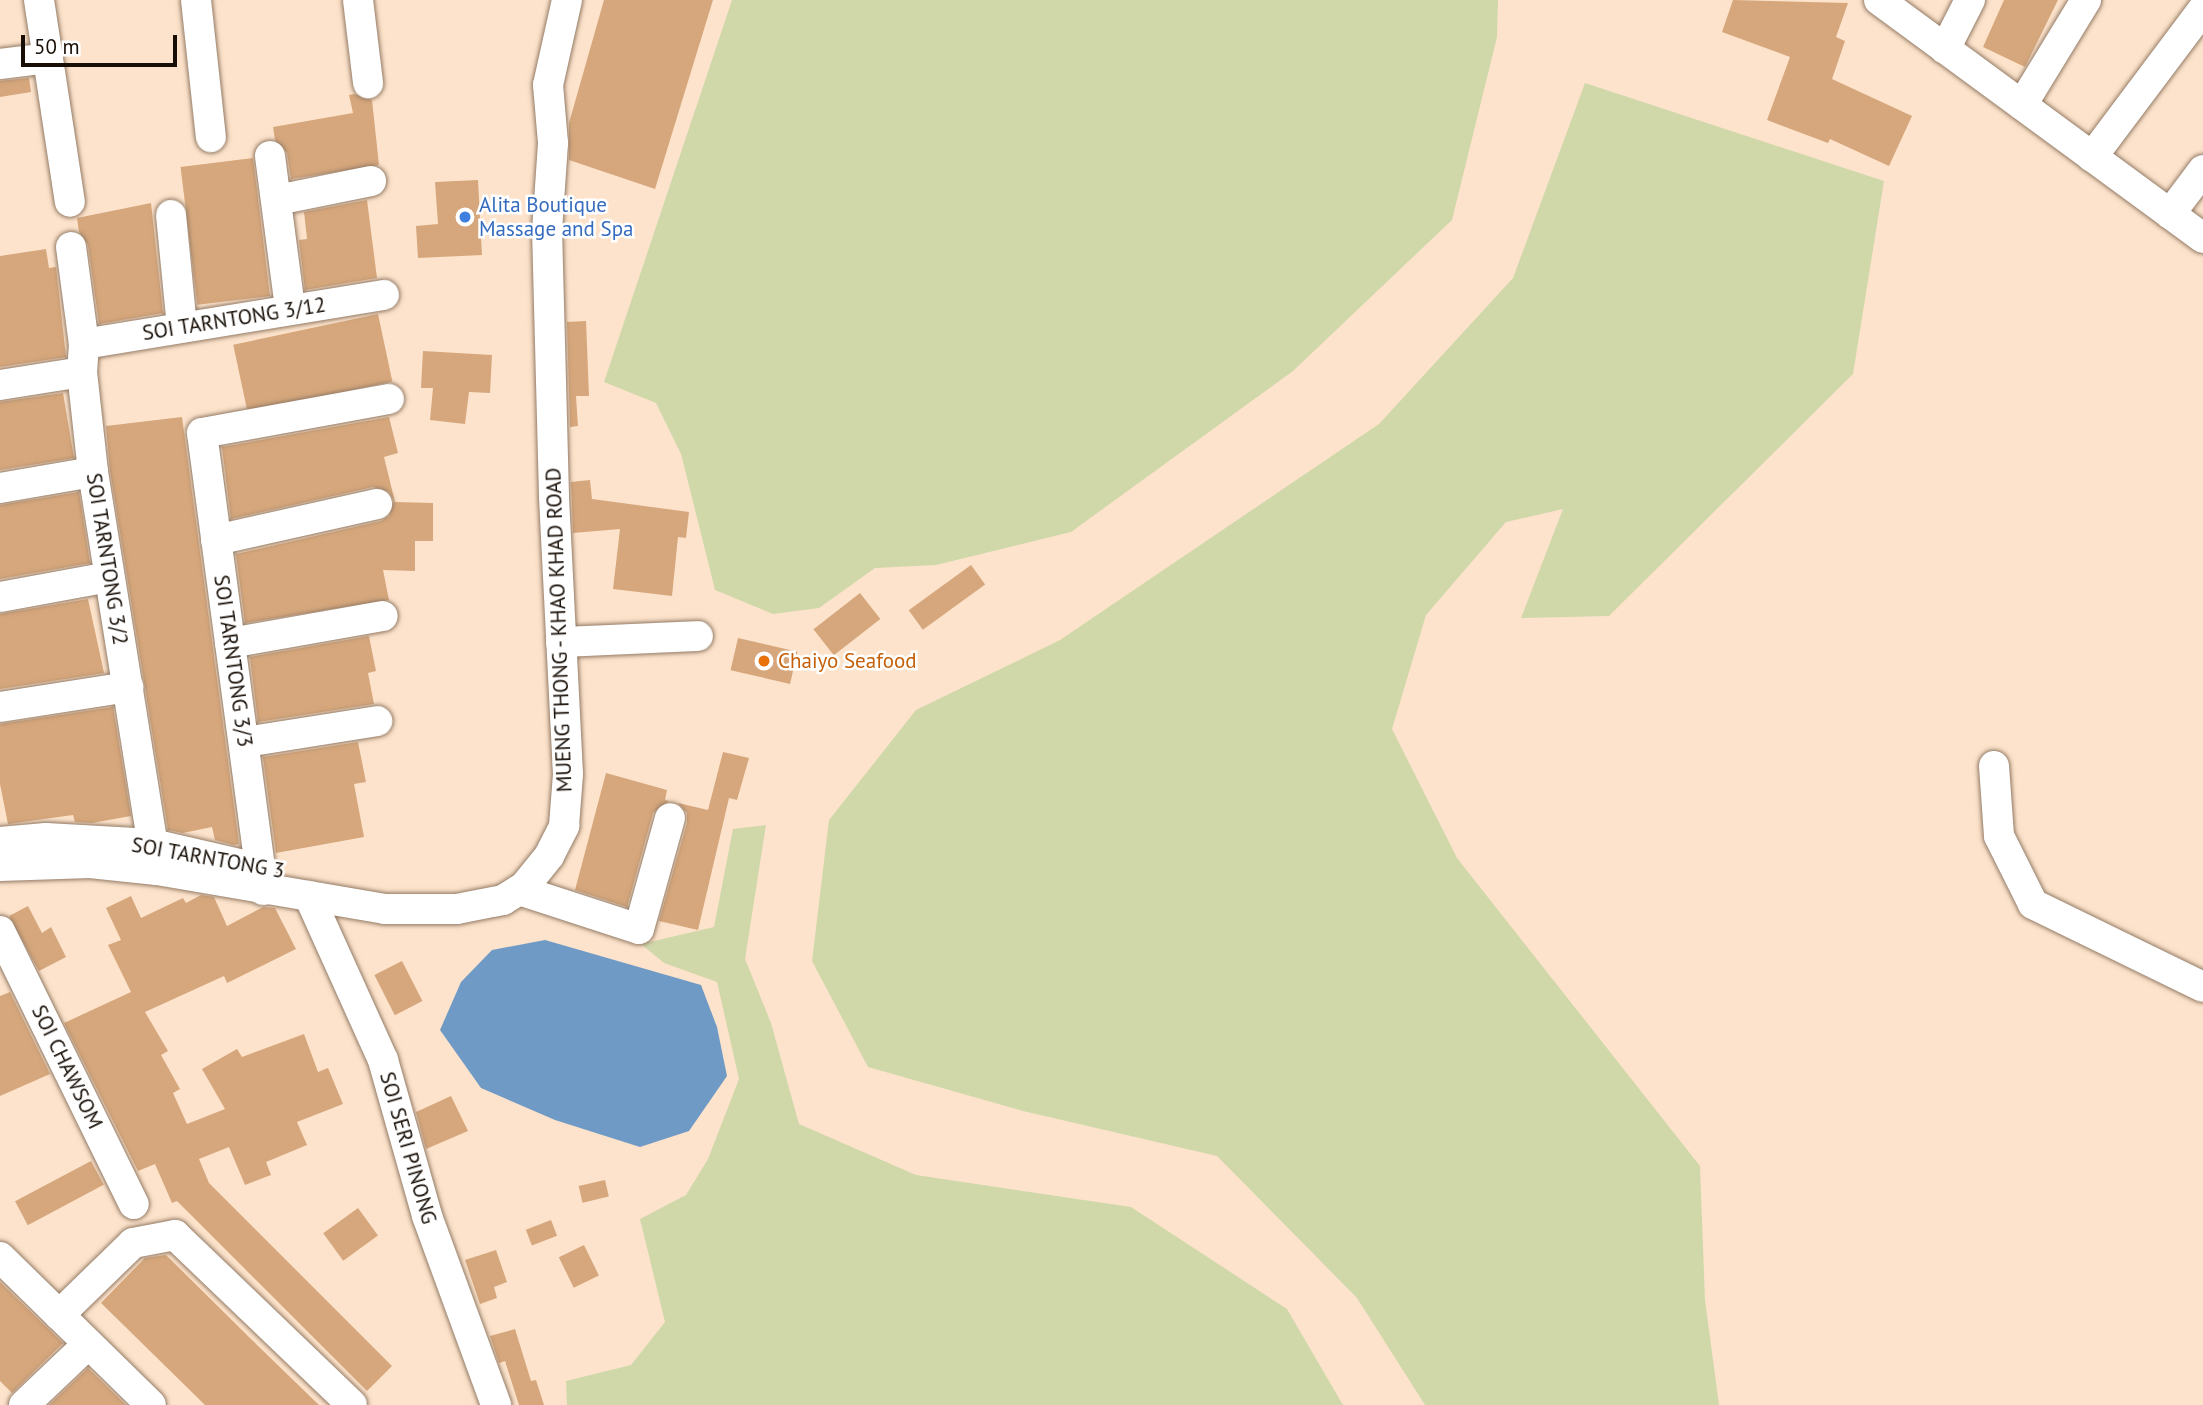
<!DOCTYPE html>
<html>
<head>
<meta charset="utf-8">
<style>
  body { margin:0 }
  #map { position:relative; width:2203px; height:1405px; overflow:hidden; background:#fde3cb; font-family:"PT Sans",sans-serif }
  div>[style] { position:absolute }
  .green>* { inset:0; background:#d0d8aa }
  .water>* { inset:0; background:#6f9ac5 }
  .building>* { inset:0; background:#d6a77c; transform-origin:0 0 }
  .roads { filter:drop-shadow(0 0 2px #937b66) drop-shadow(0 0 2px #937b66) }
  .minor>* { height:30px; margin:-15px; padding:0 15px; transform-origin:15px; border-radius:15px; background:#fff }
  .dots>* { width:19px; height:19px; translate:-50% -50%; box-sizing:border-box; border:4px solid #fff; border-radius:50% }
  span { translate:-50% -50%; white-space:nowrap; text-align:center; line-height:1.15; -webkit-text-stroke:5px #fff; paint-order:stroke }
  .shop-label { font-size:21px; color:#366cbe }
  .left { translate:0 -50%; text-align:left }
  .street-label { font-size:21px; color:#170e06 }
  .food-label { font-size:21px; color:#c56008 }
  .scale { position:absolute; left:21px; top:35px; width:156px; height:32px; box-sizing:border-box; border:4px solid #170e06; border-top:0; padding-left:9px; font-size:21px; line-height:24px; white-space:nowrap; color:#170e06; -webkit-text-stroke:5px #fff; paint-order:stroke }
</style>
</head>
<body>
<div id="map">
  <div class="green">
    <div style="clip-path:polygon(732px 0,1498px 0,1497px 37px,1452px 220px,1293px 371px,1071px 532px,936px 565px,875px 568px,819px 608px,773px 614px,715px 590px,681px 454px,656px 403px,604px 382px)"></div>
    <div style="clip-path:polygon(1585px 83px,1884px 181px,1853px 374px,1609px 616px,1521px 618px,1563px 509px,1506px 522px,1426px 615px,1392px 729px,1457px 858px,1700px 1166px,1705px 1300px,1719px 1405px,1425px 1405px,1357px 1298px,1217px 1156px,1023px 1111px,868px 1067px,812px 961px,829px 820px,916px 710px,1060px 640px,1379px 424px,1513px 278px)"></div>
    <div style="clip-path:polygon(766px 825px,745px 959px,771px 1023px,799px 1124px,916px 1175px,1131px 1207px,1287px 1309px,1343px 1405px,567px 1405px,566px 1381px,631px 1365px,665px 1322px,640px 1219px,686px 1195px,708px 1159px,739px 1079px,717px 982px,664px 963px,641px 944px,714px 927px,733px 829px)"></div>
  </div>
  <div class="water">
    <div style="clip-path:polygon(545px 940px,701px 985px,717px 1027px,727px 1076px,689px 1131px,640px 1147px,555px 1120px,481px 1088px,440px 1030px,461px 982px,492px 950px)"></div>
  </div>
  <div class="building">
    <div style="clip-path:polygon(604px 0,713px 0,655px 189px,569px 160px,569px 123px)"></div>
    <div style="clip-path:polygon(1733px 0,1848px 3px,1836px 37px,1845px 41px,1832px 79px,1912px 116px,1889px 166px,1830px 139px,1828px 143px,1767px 120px,1790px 57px,1722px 32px)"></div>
    <div style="clip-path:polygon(2004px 0,2058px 0,2025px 67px,1983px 47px)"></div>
    <div style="clip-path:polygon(29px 78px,31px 92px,0 97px,0 81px)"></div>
    <div style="clip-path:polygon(354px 94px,372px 100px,379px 165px,291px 179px,287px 153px,275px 140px,273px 127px,353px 113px,349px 95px)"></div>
    <div style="left:253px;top:158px;width:139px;height:73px;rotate:83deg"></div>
    <div style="clip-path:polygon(478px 180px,482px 255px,418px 258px,416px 226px,438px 224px,435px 182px)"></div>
    <div style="clip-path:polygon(367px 200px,377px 278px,305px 290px,299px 240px,307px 239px,304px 212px)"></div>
    <div style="clip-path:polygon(151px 203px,163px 313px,99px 324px,88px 245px,79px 232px,77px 218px)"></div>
    <div style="clip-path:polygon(46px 249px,49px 268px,56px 267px,66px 357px,0 367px,0 256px)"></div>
    <div style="left:378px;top:314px;width:69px;height:148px;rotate:78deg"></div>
    <div style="clip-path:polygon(586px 321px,589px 396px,576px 396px,578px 426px,570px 427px,567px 322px)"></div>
    <div style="clip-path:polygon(423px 351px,492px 355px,490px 393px,469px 392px,465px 424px,430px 420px,433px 388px,421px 388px)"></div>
    <div style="clip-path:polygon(63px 393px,74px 458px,0 470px,0 402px)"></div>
    <div style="clip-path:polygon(182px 417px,239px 844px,234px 845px,215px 840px,212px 827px,183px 833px,168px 830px,110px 470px,106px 426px)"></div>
    <div style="clip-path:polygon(389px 417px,398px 453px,384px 457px,395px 502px,433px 503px,433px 541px,415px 541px,415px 571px,383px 570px,389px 600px,245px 623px,236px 554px,381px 521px,389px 516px,394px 501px,389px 492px,373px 487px,231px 519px,222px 447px)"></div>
    <div style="clip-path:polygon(590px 480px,592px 499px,689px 512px,686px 538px,678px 537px,672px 596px,613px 589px,620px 529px,573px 533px,571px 482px)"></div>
    <div style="clip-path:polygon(79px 492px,90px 563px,0 579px,0 505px)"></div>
    <div style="left:971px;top:565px;width:24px;height:77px;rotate:54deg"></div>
    <div style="left:860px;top:593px;width:33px;height:59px;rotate:52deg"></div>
    <div style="clip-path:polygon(88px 599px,104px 673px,0 689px,0 614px)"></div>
    <div style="clip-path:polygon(369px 636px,376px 671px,368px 673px,374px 704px,258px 722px,250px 657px)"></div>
    <div style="left:738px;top:638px;width:61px;height:33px;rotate:13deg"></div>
    <div style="clip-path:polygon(113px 707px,131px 816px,92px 823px,75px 822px,73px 815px,8px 824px,0 784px,0 724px)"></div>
    <div style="clip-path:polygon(358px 742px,366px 782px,354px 784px,364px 837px,276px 853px,263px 757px)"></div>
    <div style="clip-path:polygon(723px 752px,749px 758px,737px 800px,729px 798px,698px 930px,659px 921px,687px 823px,687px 813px,678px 803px,708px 810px)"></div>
    <div style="clip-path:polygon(606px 773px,667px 790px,665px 800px,669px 801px,653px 813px,627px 907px,575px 890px)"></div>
    <div style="clip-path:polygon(201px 895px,214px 897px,227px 926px,263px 907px,275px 908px,296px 949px,227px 983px,224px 976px,145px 1012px,168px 1051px,161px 1055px,180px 1089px,173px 1093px,187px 1124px,225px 1109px,202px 1069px,237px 1049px,242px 1057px,304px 1034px,318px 1072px,328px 1068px,343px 1104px,297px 1122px,307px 1145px,266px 1162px,271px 1175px,245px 1185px,229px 1147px,199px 1159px,209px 1183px,392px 1366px,367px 1391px,177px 1201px,172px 1203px,155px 1164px,138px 1171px,64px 1023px,131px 992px,108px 945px,121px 940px,106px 908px,131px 896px,141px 918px,183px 898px,186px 903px)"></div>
    <div style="clip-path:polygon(28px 906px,42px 933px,51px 927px,66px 957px,39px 971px,9px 916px)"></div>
    <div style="left:402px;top:961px;width:45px;height:31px;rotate:63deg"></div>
    <div style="clip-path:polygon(10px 992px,50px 1074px,0 1096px,0 996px)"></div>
    <div style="clip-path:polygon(451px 1096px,468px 1131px,426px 1149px,416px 1112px)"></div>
    <div style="left:91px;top:1161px;width:27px;height:86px;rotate:62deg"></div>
    <div style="left:605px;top:1180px;width:17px;height:27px;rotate:77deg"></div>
    <div style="left:358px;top:1208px;width:34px;height:43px;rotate:54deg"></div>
    <div style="left:551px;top:1220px;width:17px;height:27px;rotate:69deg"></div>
    <div style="left:584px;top:1245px;width:34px;height:28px;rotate:64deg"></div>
    <div style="clip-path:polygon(496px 1250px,507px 1282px,494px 1287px,497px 1298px,480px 1304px,465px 1260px)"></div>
    <div style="clip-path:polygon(166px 1255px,251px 1339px,319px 1405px,205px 1405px,101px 1303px,145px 1258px)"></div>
    <div style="clip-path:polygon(0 1282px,63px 1343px,12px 1393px,0 1381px)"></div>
    <div style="clip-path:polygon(515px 1329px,531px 1381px,536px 1380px,544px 1405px,519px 1405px,505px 1361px,499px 1363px,490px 1336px)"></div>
    <div style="clip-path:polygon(88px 1368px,126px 1405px,49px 1405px)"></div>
  </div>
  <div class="roads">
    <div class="minor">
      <div style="left:39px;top:0;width:204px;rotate:81.3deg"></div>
      <div style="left:196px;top:0;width:138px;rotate:83.8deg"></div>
      <div style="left:358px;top:0;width:84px;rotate:83.1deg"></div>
      <div style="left:1879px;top:0;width:402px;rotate:36.3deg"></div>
      <div style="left:1945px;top:49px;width:55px;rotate:-63deg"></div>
      <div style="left:0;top:64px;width:48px;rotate:-7.1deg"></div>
      <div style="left:2022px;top:105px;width:123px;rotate:-58.6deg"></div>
      <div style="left:270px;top:156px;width:153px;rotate:82.5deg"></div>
      <div style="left:2092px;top:157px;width:185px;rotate:-53.1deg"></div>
      <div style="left:277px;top:200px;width:96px;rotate:-11.4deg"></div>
      <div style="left:2170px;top:214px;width:55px;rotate:-53.1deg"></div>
      <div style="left:171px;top:215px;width:113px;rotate:84.4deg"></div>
      <div style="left:71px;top:247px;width:98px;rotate:82.4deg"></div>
      <div style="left:84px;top:344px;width:28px;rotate:94deg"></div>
      <div style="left:82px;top:372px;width:101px;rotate:83.7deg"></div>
      <div style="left:93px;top:472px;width:403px;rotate:80.9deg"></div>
      <div style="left:84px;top:344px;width:304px;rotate:-9.3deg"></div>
      <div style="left:0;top:385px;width:83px;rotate:-9deg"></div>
      <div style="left:0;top:488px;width:94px;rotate:-9.8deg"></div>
      <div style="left:216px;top:540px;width:165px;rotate:-12.6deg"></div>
      <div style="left:0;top:597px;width:111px;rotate:-10.4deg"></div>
      <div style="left:561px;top:642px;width:137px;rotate:-2.5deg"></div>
      <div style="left:230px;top:643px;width:155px;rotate:-10deg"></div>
      <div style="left:0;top:707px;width:130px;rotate:-8.9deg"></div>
      <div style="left:245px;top:742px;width:134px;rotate:-9deg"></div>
      <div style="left:1994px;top:766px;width:70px;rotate:85.9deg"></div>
      <div style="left:1999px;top:836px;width:76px;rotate:63.4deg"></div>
      <div style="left:2033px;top:904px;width:189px;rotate:26deg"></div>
      <div style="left:0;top:842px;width:46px;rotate:-5deg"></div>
      <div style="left:46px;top:838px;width:107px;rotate:3.2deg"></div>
      <div style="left:153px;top:844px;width:98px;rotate:13deg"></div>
      <div style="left:0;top:866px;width:90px;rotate:-1.9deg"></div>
      <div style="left:90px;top:863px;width:67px;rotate:6deg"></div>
      <div style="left:157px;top:870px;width:230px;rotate:9.7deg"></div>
      <div style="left:384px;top:909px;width:73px"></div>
      <div style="left:457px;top:909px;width:47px;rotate:-11.1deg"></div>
      <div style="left:503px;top:900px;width:25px;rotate:-32deg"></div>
      <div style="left:524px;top:887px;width:40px;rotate:-51deg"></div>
      <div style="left:549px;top:856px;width:34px;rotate:-63deg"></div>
      <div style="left:564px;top:826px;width:52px;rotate:-85.6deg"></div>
      <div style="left:568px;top:774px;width:278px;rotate:-92.9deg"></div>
      <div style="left:554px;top:496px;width:265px;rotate:-91.5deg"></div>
      <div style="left:547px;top:231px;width:88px;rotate:-86.1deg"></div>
      <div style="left:553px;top:143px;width:58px;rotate:-94.9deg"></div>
      <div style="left:548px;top:85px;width:87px;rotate:-77.4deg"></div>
      <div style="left:263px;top:890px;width:461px;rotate:-97.6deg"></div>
      <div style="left:202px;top:433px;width:190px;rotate:-10.3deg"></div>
      <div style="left:519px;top:890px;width:126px;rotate:18deg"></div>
      <div style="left:639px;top:929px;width:115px;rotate:-74.4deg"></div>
      <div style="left:309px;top:896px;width:180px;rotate:65.7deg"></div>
      <div style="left:383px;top:1060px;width:162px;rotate:74.2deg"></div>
      <div style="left:427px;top:1216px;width:201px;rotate:69.9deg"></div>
      <div style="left:0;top:931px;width:304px;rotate:63.9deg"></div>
      <div style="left:0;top:1257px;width:211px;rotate:44.4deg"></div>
      <div style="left:59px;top:1315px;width:103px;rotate:-44.2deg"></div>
      <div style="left:133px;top:1243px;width:43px;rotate:-10.8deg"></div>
      <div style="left:175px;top:1235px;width:245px;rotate:43.8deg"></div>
      <div style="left:24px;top:1405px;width:88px;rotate:-43.6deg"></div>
    </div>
  </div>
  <div class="dots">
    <div style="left:465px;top:217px;background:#3f7fe0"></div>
    <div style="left:764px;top:661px;background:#e8710a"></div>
  </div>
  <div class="shop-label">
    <span class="left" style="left:479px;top:217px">Alita Boutique<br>Massage and Spa</span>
  </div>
  <div class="street-label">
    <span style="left:234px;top:319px;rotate:-9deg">SOI TARNTONG 3/12</span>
    <span style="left:107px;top:559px;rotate:81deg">SOI TARNTONG 3/2</span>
    <span style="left:559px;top:630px;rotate:-92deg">MUENG THONG - KHAO KHAD ROAD</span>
    <span style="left:233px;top:661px;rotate:82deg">SOI TARNTONG 3/3</span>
    <span style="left:208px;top:858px;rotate:10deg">SOI TARNTONG 3</span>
    <span style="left:67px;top:1067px;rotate:64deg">SOI CHAWSOM</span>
    <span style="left:408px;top:1148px;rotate:74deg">SOI SERI PINONG</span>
  </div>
  <div class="food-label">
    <span class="left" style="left:778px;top:661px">Chaiyo Seafood</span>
  </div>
  <div class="scale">50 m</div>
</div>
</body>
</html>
